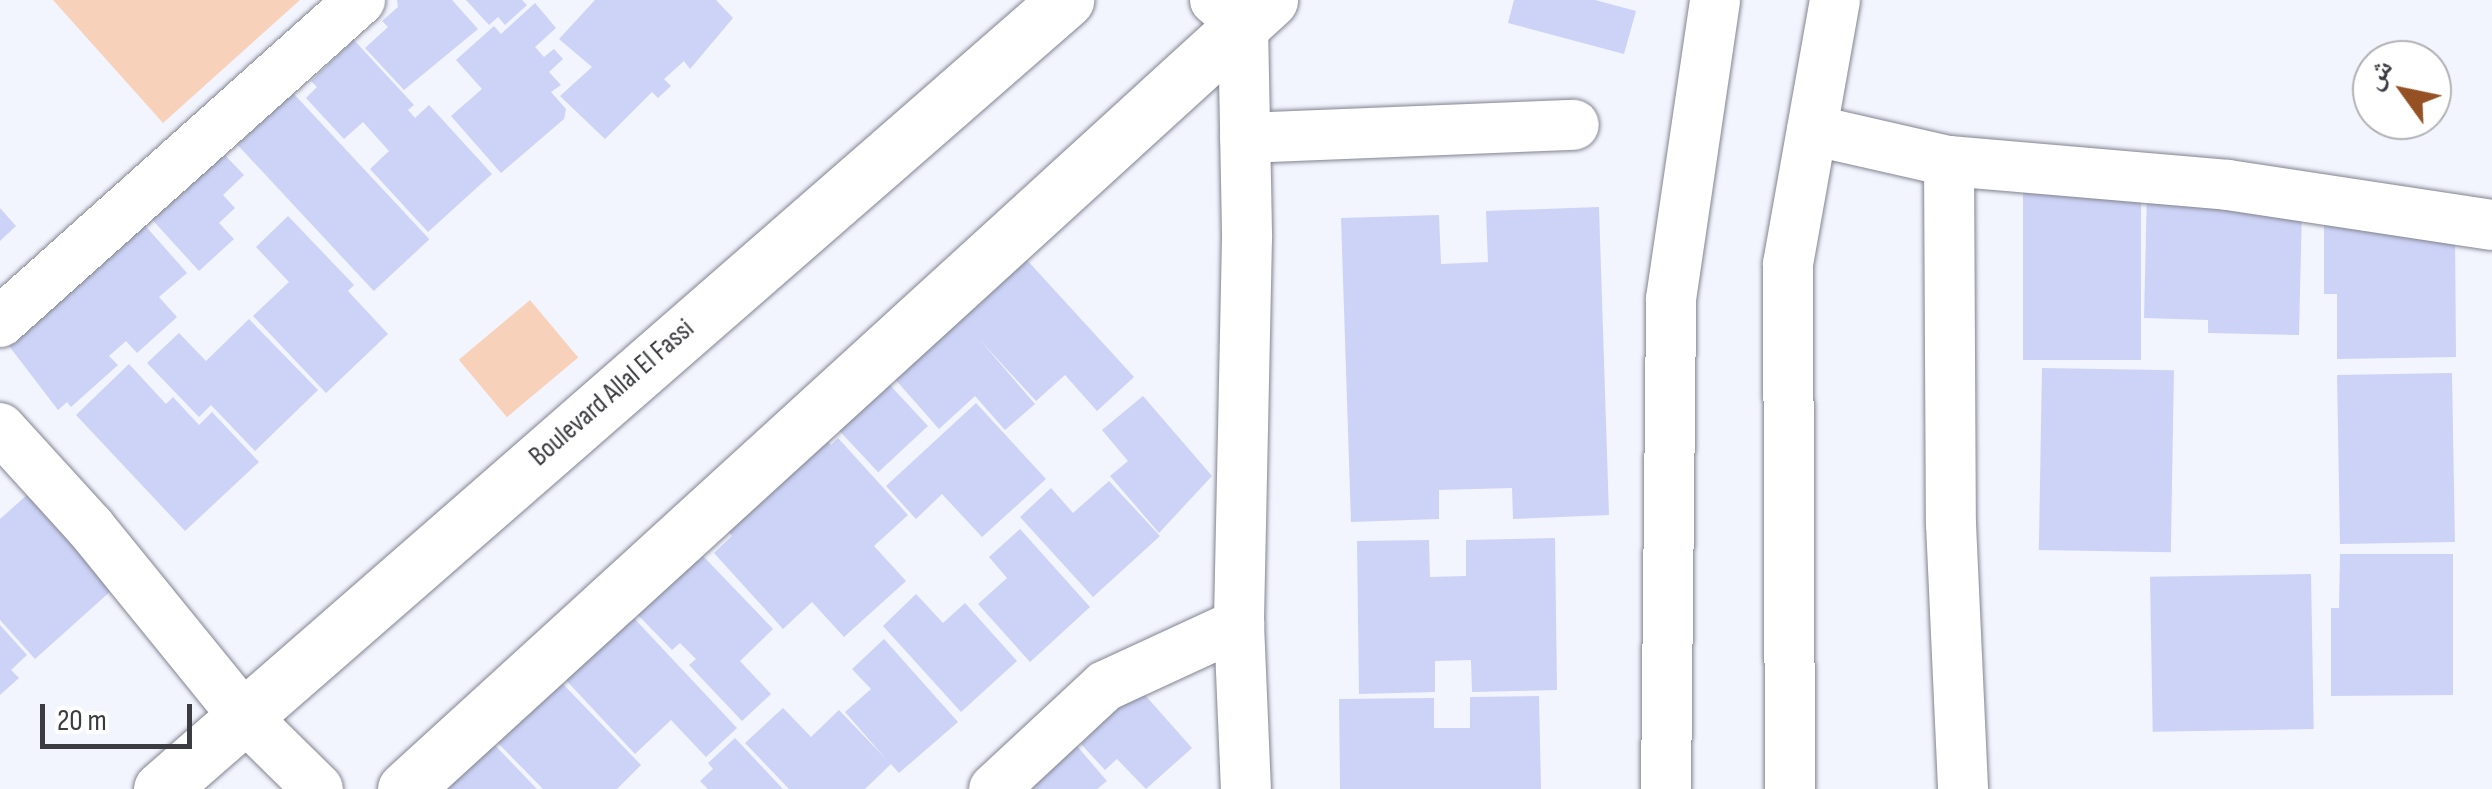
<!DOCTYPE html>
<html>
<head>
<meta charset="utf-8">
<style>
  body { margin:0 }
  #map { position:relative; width:2492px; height:789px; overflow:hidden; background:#f2f4fe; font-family:"Sofia Sans Condensed","Noto Naskh Arabic",sans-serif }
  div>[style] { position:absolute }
  .green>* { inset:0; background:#f8d1bb; transform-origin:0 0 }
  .building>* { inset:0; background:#cdd3f7; transform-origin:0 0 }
  .roads { filter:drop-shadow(0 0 2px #82848f) drop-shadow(0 0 2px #82848f) }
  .minor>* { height:50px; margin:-25px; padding:0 25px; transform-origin:25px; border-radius:25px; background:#fff }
  .major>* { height:55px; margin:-27.5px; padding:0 27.5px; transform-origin:27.5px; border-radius:27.5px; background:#fff }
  span { translate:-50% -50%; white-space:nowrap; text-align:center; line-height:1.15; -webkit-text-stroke:10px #fff; paint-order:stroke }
  .street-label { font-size:28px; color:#3b3c41 }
  .north { position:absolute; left:2352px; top:40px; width:100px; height:100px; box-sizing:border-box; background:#fff; border:2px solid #b1b1b3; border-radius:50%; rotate:303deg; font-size:28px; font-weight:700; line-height:40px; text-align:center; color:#3b3c41 }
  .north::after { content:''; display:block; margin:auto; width:35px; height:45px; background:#955124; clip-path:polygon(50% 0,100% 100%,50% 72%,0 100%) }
  .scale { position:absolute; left:40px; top:704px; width:152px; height:45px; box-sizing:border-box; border:5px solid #3b3c41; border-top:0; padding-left:12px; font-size:30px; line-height:35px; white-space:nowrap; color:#3b3c41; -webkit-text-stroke:8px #fff; paint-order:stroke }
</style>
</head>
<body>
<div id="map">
  <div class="green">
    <div style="clip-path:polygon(53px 0,300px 0,163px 123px)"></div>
    <div style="left:530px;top:300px;width:75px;height:93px;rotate:50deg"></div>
  </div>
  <div class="building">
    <div style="clip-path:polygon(452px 0,478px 29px,404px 90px,365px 48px,388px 27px,382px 21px,398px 7px,397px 0)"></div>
    <div style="clip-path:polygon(466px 0,522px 0,527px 5px,505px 25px,498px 17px,489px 25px)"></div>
    <div style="clip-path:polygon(595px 0,716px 0,733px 18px,690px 69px,684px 61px,664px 79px,671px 86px,658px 98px,652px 92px,605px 139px,560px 96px,592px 67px,559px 39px)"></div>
    <div style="clip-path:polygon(1514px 0,1595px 0,1636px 11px,1624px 54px,1508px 23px)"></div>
    <div style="clip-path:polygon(535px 3px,556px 28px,535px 47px,544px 57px,554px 49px,563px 59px,549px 72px,561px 85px,551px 92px,566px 109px,564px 119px,501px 173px,451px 116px,482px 89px,456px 60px,494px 26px,501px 34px)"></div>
    <div style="clip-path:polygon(354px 40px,414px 105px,408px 110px,415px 118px,429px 105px,492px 174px,428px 232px,370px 169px,389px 151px,363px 122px,344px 139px,306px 98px,317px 87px,311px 81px)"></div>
    <div style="left:293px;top:93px;width:200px;height:76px;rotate:47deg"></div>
    <div style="clip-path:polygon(219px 149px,244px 175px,223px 195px,235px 208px,219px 223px,234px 239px,199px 271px,147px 214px)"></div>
    <div style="left:2023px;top:180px;width:118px;height:180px"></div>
    <div style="clip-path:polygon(2147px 190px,2302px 209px,2299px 335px,2208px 333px,2208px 320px,2144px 318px)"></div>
    <div style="clip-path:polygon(1599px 207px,1609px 515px,1513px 519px,1512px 488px,1439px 490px,1439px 519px,1351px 522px,1341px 218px,1439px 215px,1441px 264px,1488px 262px,1486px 211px)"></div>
    <div style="clip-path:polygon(0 208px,16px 226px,0 241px)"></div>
    <div style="clip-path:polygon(2324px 213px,2455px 230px,2456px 357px,2337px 359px,2337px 294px,2324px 294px)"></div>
    <div style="clip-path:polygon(288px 216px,354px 285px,348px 291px,388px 334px,326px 393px,253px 316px,289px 282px,256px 247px)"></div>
    <div style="clip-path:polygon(142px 222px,187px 273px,159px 297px,177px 317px,137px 353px,126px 341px,109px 356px,118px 365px,71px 407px,67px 402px,58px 410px,6px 342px)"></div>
    <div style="clip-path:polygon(1026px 259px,1134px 377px,1097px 411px,1065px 375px,1036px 401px,980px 340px,1035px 404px,1005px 430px,975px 396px,939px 429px,894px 378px)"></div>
    <div style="clip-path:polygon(249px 319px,318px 390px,255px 451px,211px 405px,199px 417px,147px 363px,179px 333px,206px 361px)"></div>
    <div style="clip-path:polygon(129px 364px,166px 404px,173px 397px,199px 425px,212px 412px,259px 462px,185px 531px,76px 415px)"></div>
    <div style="left:2042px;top:368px;width:132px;height:182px;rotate:1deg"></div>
    <div style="left:2452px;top:373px;width:169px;height:115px;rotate:89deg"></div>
    <div style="left:887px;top:382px;width:60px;height:68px;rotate:47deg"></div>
    <div style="clip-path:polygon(1143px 396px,1212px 476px,1159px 533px,1110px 476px,1128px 461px,1102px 430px)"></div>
    <div style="clip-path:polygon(976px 403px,1046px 479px,982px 537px,942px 494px,916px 519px,886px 486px)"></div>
    <div style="clip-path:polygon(838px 438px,908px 515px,874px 546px,906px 581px,844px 637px,812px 602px,783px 629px,714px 553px,732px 536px,726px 529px,826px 439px,831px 445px)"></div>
    <div style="clip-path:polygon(1109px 481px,1160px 536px,1093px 597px,1020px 517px,1051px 488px,1073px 513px)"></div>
    <div style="clip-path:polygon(27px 495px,112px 590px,35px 659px,0 620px,0 519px)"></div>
    <div style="clip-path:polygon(1020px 529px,1090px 607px,1030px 662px,978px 604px,1007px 578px,989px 557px)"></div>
    <div style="clip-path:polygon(1555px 538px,1557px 690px,1472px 692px,1471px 660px,1435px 661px,1435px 692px,1359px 694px,1357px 541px,1429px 540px,1430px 577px,1466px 576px,1466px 540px)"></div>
    <div style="clip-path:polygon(691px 554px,698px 561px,703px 556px,773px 629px,740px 661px,771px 694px,742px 721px,689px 665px,696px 659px,680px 643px,672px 650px,638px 615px)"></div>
    <div style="clip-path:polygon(2340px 554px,2453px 554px,2453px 695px,2331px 696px,2331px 608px,2339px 608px)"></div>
    <div style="left:2311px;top:574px;width:155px;height:161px;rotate:89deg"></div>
    <div style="clip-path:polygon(916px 594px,943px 623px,965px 603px,1017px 661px,961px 712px,883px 626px)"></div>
    <div style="clip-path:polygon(631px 615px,737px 728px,706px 757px,671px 720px,635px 754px,564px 678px)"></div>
    <div style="clip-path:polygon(0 625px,27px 655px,11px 670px,19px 678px,0 695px)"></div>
    <div style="clip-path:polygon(884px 639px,958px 722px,899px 773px,891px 764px,865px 789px,789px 789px,745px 743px,783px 708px,811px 737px,839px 710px,886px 759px,845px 712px,871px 689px,852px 669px)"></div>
    <div style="clip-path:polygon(561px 682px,641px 765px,617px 789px,543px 789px,498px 743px)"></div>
    <div style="clip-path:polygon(1137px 686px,1192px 748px,1146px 789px,1117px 759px,1105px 770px,1081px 744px)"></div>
    <div style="clip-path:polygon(1539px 696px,1541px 789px,1340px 789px,1339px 699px,1434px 698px,1434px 728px,1470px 728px,1470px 697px)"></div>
    <div style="clip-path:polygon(488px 738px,537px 789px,444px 789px)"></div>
    <div style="clip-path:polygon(735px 738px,783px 789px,708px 789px,700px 781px,713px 769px,708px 763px)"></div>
    <div style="clip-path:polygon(1076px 745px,1107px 781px,1097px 789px,1028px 789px)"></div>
  </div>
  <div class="roads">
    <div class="minor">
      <div style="left:1215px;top:0;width:37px;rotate:41deg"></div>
      <div style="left:1243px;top:24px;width:214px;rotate:88.9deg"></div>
      <div style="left:1247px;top:238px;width:386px;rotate:91.2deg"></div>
      <div style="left:1239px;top:624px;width:165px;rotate:87.6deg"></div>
      <div style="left:1812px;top:130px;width:140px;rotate:12.8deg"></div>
      <div style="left:1949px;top:161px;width:280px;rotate:4.9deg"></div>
      <div style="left:2228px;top:185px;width:267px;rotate:8.6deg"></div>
      <div style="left:1245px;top:138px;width:329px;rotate:-2.3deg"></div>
      <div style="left:1949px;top:161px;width:363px;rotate:89.7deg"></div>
      <div style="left:1951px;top:524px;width:265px;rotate:87.4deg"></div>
      <div style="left:0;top:322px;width:483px;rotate:-41.8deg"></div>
      <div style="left:0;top:428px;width:134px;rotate:47.7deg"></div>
      <div style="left:90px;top:527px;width:240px;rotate:50.9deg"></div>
      <div style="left:241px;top:713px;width:108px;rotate:44.6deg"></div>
      <div style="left:994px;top:789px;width:151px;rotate:-42.9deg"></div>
      <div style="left:1105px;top:686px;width:148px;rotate:-24.8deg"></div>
      <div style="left:1666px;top:789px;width:490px;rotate:-89.4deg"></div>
      <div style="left:1671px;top:299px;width:302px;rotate:-81.6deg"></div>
      <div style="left:1790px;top:789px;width:525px;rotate:-90.22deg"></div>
      <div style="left:1788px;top:264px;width:268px;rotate:-79.9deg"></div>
    </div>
    <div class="major">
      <div style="left:161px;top:789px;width:1201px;rotate:-41.08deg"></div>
      <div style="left:405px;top:789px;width:1171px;rotate:-42.37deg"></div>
    </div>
  </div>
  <div class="street-label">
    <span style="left:612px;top:393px;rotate:-41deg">Boulevard Allal El Fassi</span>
  </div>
  <div class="north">ش</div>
  <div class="scale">20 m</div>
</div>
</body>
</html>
